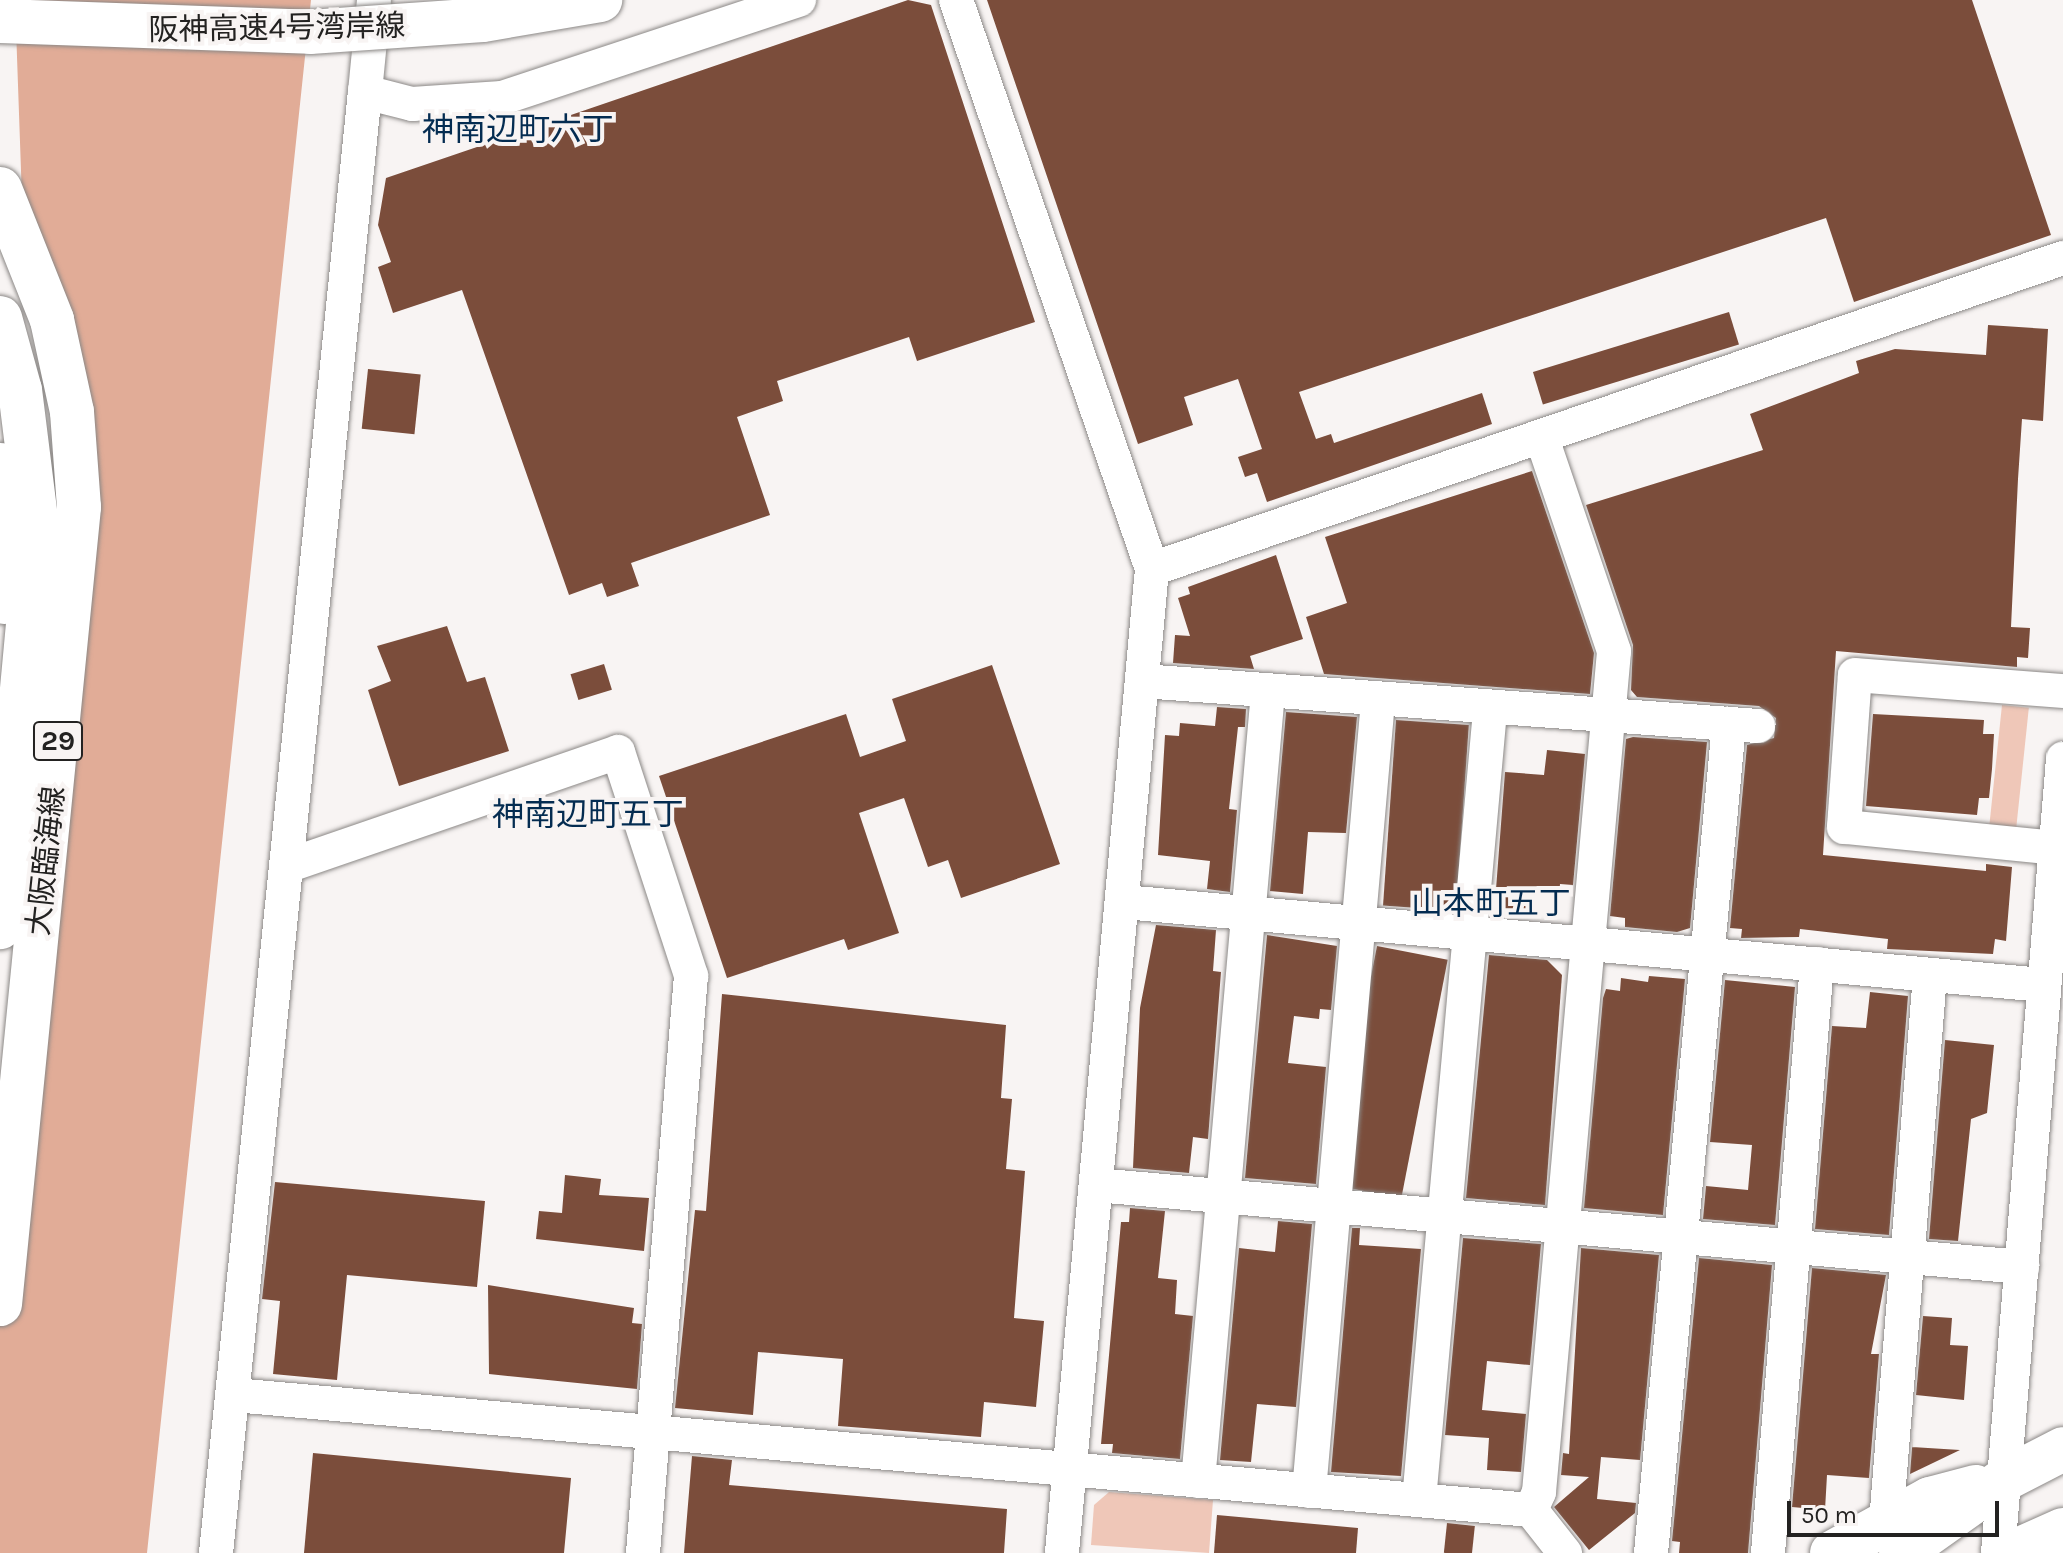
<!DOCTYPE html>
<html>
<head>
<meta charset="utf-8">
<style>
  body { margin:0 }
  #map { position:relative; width:2063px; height:1553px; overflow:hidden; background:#f8f4f3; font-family:Karla,"Noto Sans JP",sans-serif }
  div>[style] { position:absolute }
  .green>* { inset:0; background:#efc7b8; transform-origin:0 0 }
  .water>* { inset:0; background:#e1ac97 }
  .building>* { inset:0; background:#7b4d3b; transform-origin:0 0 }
  .roads { filter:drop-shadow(0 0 2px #8b8886) drop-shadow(0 0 2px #8b8886) }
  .minor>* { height:34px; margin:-17px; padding:0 17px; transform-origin:17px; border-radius:17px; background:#fff }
  .major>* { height:44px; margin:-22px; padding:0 22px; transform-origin:22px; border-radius:22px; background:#fff }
  .bridges { filter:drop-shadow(0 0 2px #8b8886) drop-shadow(0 0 2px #8b8886) }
  .highway-bridge>* { height:44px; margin:-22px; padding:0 22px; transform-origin:22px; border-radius:22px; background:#fff }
  span { translate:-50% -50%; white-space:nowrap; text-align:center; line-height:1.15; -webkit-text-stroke:8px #f8f4f3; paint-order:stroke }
  .shield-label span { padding:2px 6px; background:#f8f4f3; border:2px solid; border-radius:6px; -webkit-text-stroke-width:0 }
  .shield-label { font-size:28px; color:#232221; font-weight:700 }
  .street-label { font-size:30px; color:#232221 }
  .neighbourhood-label { font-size:32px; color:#042c51 }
  .scale { position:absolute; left:1787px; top:1501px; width:212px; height:36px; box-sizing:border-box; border:4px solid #232221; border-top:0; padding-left:10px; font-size:24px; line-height:28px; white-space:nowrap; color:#232221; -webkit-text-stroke:6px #f8f4f3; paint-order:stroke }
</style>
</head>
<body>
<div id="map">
  <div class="green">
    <div style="left:2002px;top:705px;width:27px;height:122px;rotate:6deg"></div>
    <div style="clip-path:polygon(1109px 1492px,1213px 1500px,1209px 1553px,1091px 1545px,1094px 1505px)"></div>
  </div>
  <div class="water">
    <div style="clip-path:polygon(15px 0,311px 0,147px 1553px,0 1553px,0 1088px,63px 451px,24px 256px)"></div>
  </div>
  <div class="building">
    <div style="clip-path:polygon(908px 0,931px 5px,1035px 322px,917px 361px,909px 337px,777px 381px,783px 401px,737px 417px,770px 515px,631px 563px,639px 586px,607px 597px,602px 583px,569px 595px,462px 290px,393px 313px,378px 267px,391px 262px,378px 225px,386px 178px)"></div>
    <div style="clip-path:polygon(987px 0,1972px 0,2051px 235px,1854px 302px,1826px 218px,1299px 392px,1316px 439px,1331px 434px,1334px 443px,1482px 393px,1492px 424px,1267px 502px,1257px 473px,1245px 477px,1238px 457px,1262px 449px,1238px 379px,1184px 397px,1193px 425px,1138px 444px)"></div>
    <div style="left:1729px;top:312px;width:34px;height:205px;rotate:73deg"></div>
    <div style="clip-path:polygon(1988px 325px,2048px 329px,2043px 421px,2022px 419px,2018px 479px,2011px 627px,2030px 628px,2028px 658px,2017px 657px,2017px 667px,1836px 651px,1823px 855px,1986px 871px,1986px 864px,2012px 867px,2006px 941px,1995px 939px,1993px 954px,1887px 949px,1888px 939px,1800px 929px,1799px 937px,1741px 938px,1742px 929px,1730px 928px,1747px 745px,1774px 738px,1776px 718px,1759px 706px,1637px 697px,1631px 690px,1633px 645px,1586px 505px,1763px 450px,1750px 414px,1859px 373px,1856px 361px,1895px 349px,1986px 355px)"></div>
    <div style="left:368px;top:369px;width:53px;height:60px;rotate:6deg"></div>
    <div style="clip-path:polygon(1532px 471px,1594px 653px,1590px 694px,1324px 674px,1306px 617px,1347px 603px,1325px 537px)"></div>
    <div style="clip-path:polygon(1276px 555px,1303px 639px,1250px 656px,1254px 669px,1173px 663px,1175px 635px,1190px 636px,1178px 598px,1190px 594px,1188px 587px)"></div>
    <div style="clip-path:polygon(447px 626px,467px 682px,485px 677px,509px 751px,399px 786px,368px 690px,391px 681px,377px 646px)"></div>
    <div style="left:604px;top:664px;width:27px;height:35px;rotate:73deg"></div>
    <div style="clip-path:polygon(992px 665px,1060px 864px,961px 898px,948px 860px,928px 867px,904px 798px,859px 813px,899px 933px,848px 950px,844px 939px,727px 978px,659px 776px,846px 714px,860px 757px,906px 741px,892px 699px)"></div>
    <div style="clip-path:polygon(1217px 707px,1246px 709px,1245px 727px,1238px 727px,1229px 809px,1237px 810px,1230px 892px,1207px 889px,1210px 861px,1158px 855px,1165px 735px,1179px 736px,1180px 723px,1215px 726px)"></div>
    <div style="clip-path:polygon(1286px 712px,1357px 717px,1346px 833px,1308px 832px,1303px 894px,1270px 891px)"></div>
    <div style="clip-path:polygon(1873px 714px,1984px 720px,1983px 734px,1994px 734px,1992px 769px,1989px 798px,1979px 798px,1977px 815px,1866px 806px)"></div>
    <div style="left:1396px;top:720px;width:73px;height:186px;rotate:4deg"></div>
    <div style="clip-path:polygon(1633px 737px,1707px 742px,1690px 928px,1677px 932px,1625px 927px,1625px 918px,1610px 916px,1626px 739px)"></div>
    <div style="clip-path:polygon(1547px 750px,1585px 754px,1573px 885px,1560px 884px,1559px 896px,1529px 894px,1527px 918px,1494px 915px,1505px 772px,1544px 775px)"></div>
    <div style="clip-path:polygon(1156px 925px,1216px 930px,1213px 971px,1221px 972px,1208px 1139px,1193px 1137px,1189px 1173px,1133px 1168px,1140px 1008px)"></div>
    <div style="clip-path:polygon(1267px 935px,1337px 946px,1331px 1010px,1320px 1009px,1319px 1019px,1294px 1016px,1288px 1063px,1326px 1067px,1316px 1184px,1245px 1178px)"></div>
    <div style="left:1377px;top:946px;width:72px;height:243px;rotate:11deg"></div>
    <div style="clip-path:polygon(1489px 955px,1547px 960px,1562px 975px,1545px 1205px,1466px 1198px)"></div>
    <div style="clip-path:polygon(1649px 976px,1685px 979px,1663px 1215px,1584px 1208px,1603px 998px,1606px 989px,1620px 991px,1621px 978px,1648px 982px)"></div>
    <div style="clip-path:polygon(1725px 980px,1795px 987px,1775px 1225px,1703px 1219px,1706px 1186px,1748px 1190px,1752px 1145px,1710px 1142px)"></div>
    <div style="clip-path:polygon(1870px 992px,1908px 996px,1889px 1235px,1815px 1229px,1832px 1026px,1866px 1028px)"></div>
    <div style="clip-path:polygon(722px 994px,1006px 1025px,1001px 1098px,1012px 1099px,1006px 1169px,1025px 1171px,1014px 1318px,1044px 1321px,1036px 1407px,984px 1402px,981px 1437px,838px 1426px,843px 1359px,758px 1352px,753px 1415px,675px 1408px,695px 1210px,706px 1211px)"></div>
    <div style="clip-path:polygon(1945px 1040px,1994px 1045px,1987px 1113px,1971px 1119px,1958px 1241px,1929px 1239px)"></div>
    <div style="clip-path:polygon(565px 1175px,601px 1179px,599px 1195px,649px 1198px,644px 1251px,536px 1239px,539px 1211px,562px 1213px)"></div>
    <div style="clip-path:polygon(275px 1182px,485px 1201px,477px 1287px,347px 1275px,337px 1380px,273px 1374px,280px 1301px,262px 1299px)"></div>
    <div style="clip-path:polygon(1130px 1208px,1165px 1211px,1158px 1278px,1177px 1280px,1175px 1314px,1193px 1316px,1180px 1459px,1112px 1453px,1113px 1444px,1101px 1444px,1121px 1222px,1129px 1222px)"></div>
    <div style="clip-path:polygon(1278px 1221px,1312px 1224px,1296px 1407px,1257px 1404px,1251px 1462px,1220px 1460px,1239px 1248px,1275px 1252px)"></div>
    <div style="clip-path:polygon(1352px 1228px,1360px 1228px,1359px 1245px,1421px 1249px,1401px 1476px,1331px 1472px)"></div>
    <div style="clip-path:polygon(1463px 1238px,1541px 1244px,1530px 1365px,1487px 1361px,1482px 1410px,1526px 1414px,1521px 1472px,1487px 1470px,1489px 1438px,1445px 1435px)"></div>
    <div style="clip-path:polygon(1581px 1248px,1659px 1255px,1640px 1460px,1601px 1457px,1597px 1499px,1636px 1503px,1635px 1513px,1589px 1550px,1554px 1507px,1589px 1477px,1561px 1475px,1563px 1453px,1569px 1454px)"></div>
    <div style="clip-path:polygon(1699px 1258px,1772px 1265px,1748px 1553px,1679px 1553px,1680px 1542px,1672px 1541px)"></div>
    <div style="clip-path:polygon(1812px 1268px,1886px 1275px,1871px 1354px,1879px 1354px,1869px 1478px,1827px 1475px,1825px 1510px,1792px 1507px)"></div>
    <div style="clip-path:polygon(488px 1285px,634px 1308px,632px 1323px,642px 1324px,637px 1389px,489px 1374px)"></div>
    <div style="clip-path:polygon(1923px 1316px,1952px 1318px,1950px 1345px,1968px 1346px,1964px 1400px,1916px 1395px)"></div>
    <div style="clip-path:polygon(1913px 1436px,1912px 1447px,1960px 1450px,1910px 1474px)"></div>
    <div style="clip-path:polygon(313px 1453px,571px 1478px,564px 1553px,304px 1553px)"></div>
    <div style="clip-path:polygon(692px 1456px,732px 1460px,729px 1485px,1007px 1509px,1004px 1553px,684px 1553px)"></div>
    <div style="clip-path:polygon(1217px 1515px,1358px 1528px,1356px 1553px,1214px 1553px)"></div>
    <div style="left:1447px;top:1523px;width:28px;height:30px;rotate:6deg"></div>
  </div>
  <div class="roads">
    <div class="minor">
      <div style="left:956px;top:0;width:602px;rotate:70.99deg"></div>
      <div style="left:1152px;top:569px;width:988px;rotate:95.23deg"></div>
      <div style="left:365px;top:92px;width:92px;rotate:-84.4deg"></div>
      <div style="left:1152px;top:569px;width:963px;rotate:-18.85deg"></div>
      <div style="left:1142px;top:681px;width:618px;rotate:4.18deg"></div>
      <div style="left:2056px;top:848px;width:213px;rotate:-174.3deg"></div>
      <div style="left:1844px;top:827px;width:152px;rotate:-85.9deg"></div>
      <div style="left:1855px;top:675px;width:209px;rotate:4.4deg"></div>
      <div style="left:287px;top:866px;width:350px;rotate:-19deg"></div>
      <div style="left:618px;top:752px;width:236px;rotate:71.9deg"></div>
      <div style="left:691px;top:976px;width:579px;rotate:94.76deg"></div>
      <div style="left:1124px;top:902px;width:923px;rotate:5.16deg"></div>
      <div style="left:1096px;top:1185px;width:930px;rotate:5.06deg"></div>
      <div style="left:234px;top:1395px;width:1302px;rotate:5.07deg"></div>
      <div style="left:1531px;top:1510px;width:55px;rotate:51.7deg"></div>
      <div style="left:1198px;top:1481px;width:792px;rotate:-84.93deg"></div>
      <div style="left:1309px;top:1491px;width:793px;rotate:-85.01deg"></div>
      <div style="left:1419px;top:1500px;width:792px;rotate:-84.86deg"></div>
      <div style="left:1531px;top:1510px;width:20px;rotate:-66deg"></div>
      <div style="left:1539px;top:1492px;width:844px;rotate:-84.9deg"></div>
      <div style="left:1614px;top:651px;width:225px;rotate:-108.7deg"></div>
      <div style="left:1886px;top:1522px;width:549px;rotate:-85.4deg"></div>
      <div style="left:216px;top:1553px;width:1469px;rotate:-84.18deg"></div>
      <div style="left:365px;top:92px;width:49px;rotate:14.3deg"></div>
      <div style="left:412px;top:104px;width:90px;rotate:-3.8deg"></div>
      <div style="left:502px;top:98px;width:313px;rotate:-18.3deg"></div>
      <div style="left:1651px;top:1553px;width:833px;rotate:-84.62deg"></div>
      <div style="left:1768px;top:1553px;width:591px;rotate:-85.24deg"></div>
      <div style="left:1998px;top:1553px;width:797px;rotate:-85.32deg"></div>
    </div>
    <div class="major">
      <div style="left:0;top:189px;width:141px;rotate:68.3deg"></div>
      <div style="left:52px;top:320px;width:94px;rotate:77.7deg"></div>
      <div style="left:72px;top:412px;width:95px;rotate:85.8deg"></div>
      <div style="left:79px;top:507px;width:801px;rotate:95.66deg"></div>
      <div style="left:0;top:318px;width:75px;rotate:74.5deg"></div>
      <div style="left:20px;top:390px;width:138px;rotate:82.9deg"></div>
      <div style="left:37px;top:527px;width:402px;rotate:95.3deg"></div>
      <div style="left:0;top:465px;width:137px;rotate:88.3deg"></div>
      <div style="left:1832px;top:1553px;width:112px;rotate:-28.9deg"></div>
      <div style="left:1930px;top:1499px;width:47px;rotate:-14.9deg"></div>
      <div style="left:1901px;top:1553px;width:128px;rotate:-35.4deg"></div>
      <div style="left:2005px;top:1479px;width:65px;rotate:-27.3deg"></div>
      <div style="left:2011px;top:1553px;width:57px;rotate:-23.9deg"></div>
    </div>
  </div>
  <div class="bridges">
    <div class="highway-bridge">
      <div style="left:0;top:21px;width:310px;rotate:2deg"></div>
      <div style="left:310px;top:32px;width:173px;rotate:-4deg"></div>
      <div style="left:483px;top:20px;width:119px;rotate:-9.7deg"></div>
    </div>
  </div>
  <div class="shield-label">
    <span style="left:58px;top:741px">29</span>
  </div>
  <div class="street-label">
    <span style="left:277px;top:28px;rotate:-1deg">阪神高速4号湾岸線</span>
    <span style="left:46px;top:861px;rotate:-84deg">大阪臨海線</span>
  </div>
  <div class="neighbourhood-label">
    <span style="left:518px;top:130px">神南辺町六丁</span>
    <span style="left:588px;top:815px">神南辺町五丁</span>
    <span style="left:1491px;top:904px">山本町五丁</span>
  </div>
  <div class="scale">50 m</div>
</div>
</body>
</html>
